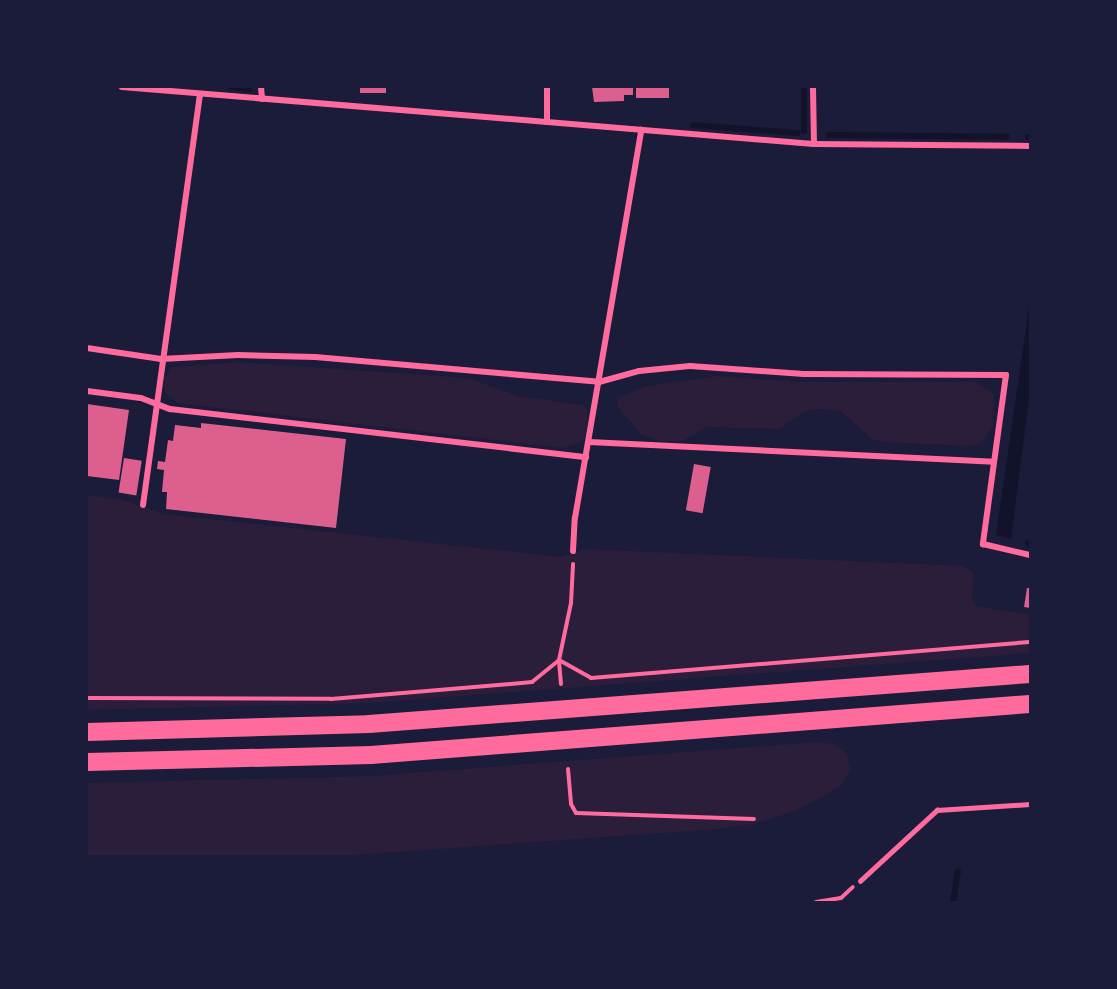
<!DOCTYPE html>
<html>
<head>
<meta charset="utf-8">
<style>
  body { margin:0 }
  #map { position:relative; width:1117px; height:989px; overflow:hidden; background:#1b1b3a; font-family:"Roboto Serif",serif }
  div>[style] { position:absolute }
  .green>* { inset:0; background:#2a1e3b }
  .water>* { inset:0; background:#12122b }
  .stream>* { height:6px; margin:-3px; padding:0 3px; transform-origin:3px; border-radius:3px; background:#12122b }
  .building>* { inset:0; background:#dd5f8e; transform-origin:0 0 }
  .path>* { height:4px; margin:-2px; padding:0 2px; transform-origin:2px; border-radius:2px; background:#ff6b9d }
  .service>* { height:4.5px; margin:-2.25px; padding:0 2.25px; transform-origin:2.25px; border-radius:2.25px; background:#ff6b9d }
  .minor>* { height:6px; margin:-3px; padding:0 3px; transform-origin:3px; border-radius:3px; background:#ff6b9d }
  .motorway>* { height:18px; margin:-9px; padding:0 9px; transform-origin:9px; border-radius:9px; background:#ff6b9d }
  span { translate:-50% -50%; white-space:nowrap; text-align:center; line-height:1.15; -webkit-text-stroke:4.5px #1b1b3a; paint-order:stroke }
  .frame { position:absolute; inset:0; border:88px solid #1b1b3a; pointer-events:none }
</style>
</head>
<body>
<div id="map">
  <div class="green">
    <div style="clip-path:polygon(238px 362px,468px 378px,518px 396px,584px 405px,588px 411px,586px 434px,582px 442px,564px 448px,177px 403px,165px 393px,165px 377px,173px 367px)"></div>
    <div style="clip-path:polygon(716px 376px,803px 382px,976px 382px,994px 394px,993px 426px,980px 444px,968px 446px,882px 442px,872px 439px,841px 411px,819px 409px,805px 411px,779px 429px,707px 427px,682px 441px,659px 441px,641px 434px,617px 406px,619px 397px,646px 386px)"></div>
    <div style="clip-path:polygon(87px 495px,123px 500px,164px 514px,561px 557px,585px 549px,963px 566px,974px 574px,972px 596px,976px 606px,1030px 615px,1030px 653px,368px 703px,87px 710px)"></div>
    <div style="clip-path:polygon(817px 742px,834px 744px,847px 754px,850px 771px,840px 787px,797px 810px,759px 823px,719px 829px,356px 855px,87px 855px,87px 783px,372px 776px)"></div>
  </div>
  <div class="water">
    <div style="clip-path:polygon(1030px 301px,1030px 390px,1011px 539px,996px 535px)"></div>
  </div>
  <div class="stream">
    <div style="left:231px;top:87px;width:18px;rotate:6deg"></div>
    <div style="left:804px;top:87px;width:44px;rotate:90deg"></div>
    <div style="left:693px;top:125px;width:105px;rotate:4.4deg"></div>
    <div style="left:829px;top:135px;width:178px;rotate:0.6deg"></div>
    <div style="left:1028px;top:137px;width:2px"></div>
    <div style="left:1028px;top:543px;width:3px;rotate:45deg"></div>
    <div style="left:953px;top:902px;width:31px;rotate:-81deg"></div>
  </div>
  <div class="building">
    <div style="left:360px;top:87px;width:26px;height:6px"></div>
    <div style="clip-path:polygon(592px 87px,633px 87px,633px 95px,624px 95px,624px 101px,594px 102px)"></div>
    <div style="left:636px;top:87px;width:33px;height:11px"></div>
    <div style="clip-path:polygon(87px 404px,129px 410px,119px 480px,87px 476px)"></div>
    <div style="clip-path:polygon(201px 423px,346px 439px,336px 528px,166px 509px,167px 492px,162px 492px,164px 470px,157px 469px,158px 461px,165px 462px,168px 440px,173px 441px,175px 425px,201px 428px)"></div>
    <div style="left:124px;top:458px;width:18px;height:35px;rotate:9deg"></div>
    <div style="left:694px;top:464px;width:17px;height:47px;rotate:10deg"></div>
    <div style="clip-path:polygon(1027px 588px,1030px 588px,1030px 608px,1024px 607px)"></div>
  </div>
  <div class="path">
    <div style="left:561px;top:684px;width:24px;rotate:-95deg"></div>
    <div style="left:559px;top:660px;width:58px;rotate:-78.1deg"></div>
    <div style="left:571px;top:603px;width:39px;rotate:-87deg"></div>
    <div style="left:87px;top:698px;width:244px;rotate:0.2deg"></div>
    <div style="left:331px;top:699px;width:202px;rotate:-4.8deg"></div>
    <div style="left:532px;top:682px;width:35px;rotate:-39deg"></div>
    <div style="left:559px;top:660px;width:37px;rotate:29deg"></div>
    <div style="left:591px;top:678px;width:440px;rotate:-4.7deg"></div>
    <div style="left:568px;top:769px;width:35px;rotate:85deg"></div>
    <div style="left:571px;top:804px;width:10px;rotate:61deg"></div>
    <div style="left:576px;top:813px;width:178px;rotate:1.9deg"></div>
    <div style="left:816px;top:902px;width:25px;rotate:-9deg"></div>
    <div style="left:841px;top:898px;width:16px;rotate:-43deg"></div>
  </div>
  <div class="service">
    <div style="left:860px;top:881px;width:105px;rotate:-42.7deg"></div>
    <div style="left:937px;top:810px;width:93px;rotate:-3.7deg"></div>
  </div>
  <div class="minor">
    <div style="left:122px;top:87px;width:694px;rotate:4.71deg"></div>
    <div style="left:814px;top:144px;width:216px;rotate:0.5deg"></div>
    <div style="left:261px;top:87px;width:12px;rotate:85deg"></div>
    <div style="left:547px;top:87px;width:35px;rotate:90deg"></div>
    <div style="left:813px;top:87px;width:57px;rotate:89deg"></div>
    <div style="left:87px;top:348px;width:75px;rotate:8.5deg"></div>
    <div style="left:161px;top:359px;width:77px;rotate:-3deg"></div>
    <div style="left:238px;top:355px;width:77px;rotate:1.5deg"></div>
    <div style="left:315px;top:357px;width:285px;rotate:5deg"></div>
    <div style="left:599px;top:382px;width:41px;rotate:-15.4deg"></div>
    <div style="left:639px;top:371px;width:51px;rotate:-5.6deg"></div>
    <div style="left:690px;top:366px;width:114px;rotate:4deg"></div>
    <div style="left:804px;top:374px;width:202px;rotate:0.3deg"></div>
    <div style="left:1006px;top:375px;width:171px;rotate:97.8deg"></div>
    <div style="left:983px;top:544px;width:48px;rotate:13.2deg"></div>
    <div style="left:87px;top:391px;width:54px;rotate:7.4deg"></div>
    <div style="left:141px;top:398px;width:31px;rotate:21deg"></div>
    <div style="left:170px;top:409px;width:419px;rotate:6.6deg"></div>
    <div style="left:589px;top:442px;width:405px;rotate:2.8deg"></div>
    <div style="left:143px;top:505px;width:415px;rotate:-82.1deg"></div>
    <div style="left:573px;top:551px;width:33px;rotate:-87deg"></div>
    <div style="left:575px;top:518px;width:394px;rotate:-80.3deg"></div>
  </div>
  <div class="motorway">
    <div style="left:87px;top:732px;width:282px;rotate:-1.6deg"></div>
    <div style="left:369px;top:724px;width:663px;rotate:-4.33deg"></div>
    <div style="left:87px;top:762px;width:284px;rotate:-1.4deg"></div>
    <div style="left:371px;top:755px;width:661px;rotate:-4.43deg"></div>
  </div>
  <div class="frame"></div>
</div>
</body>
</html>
